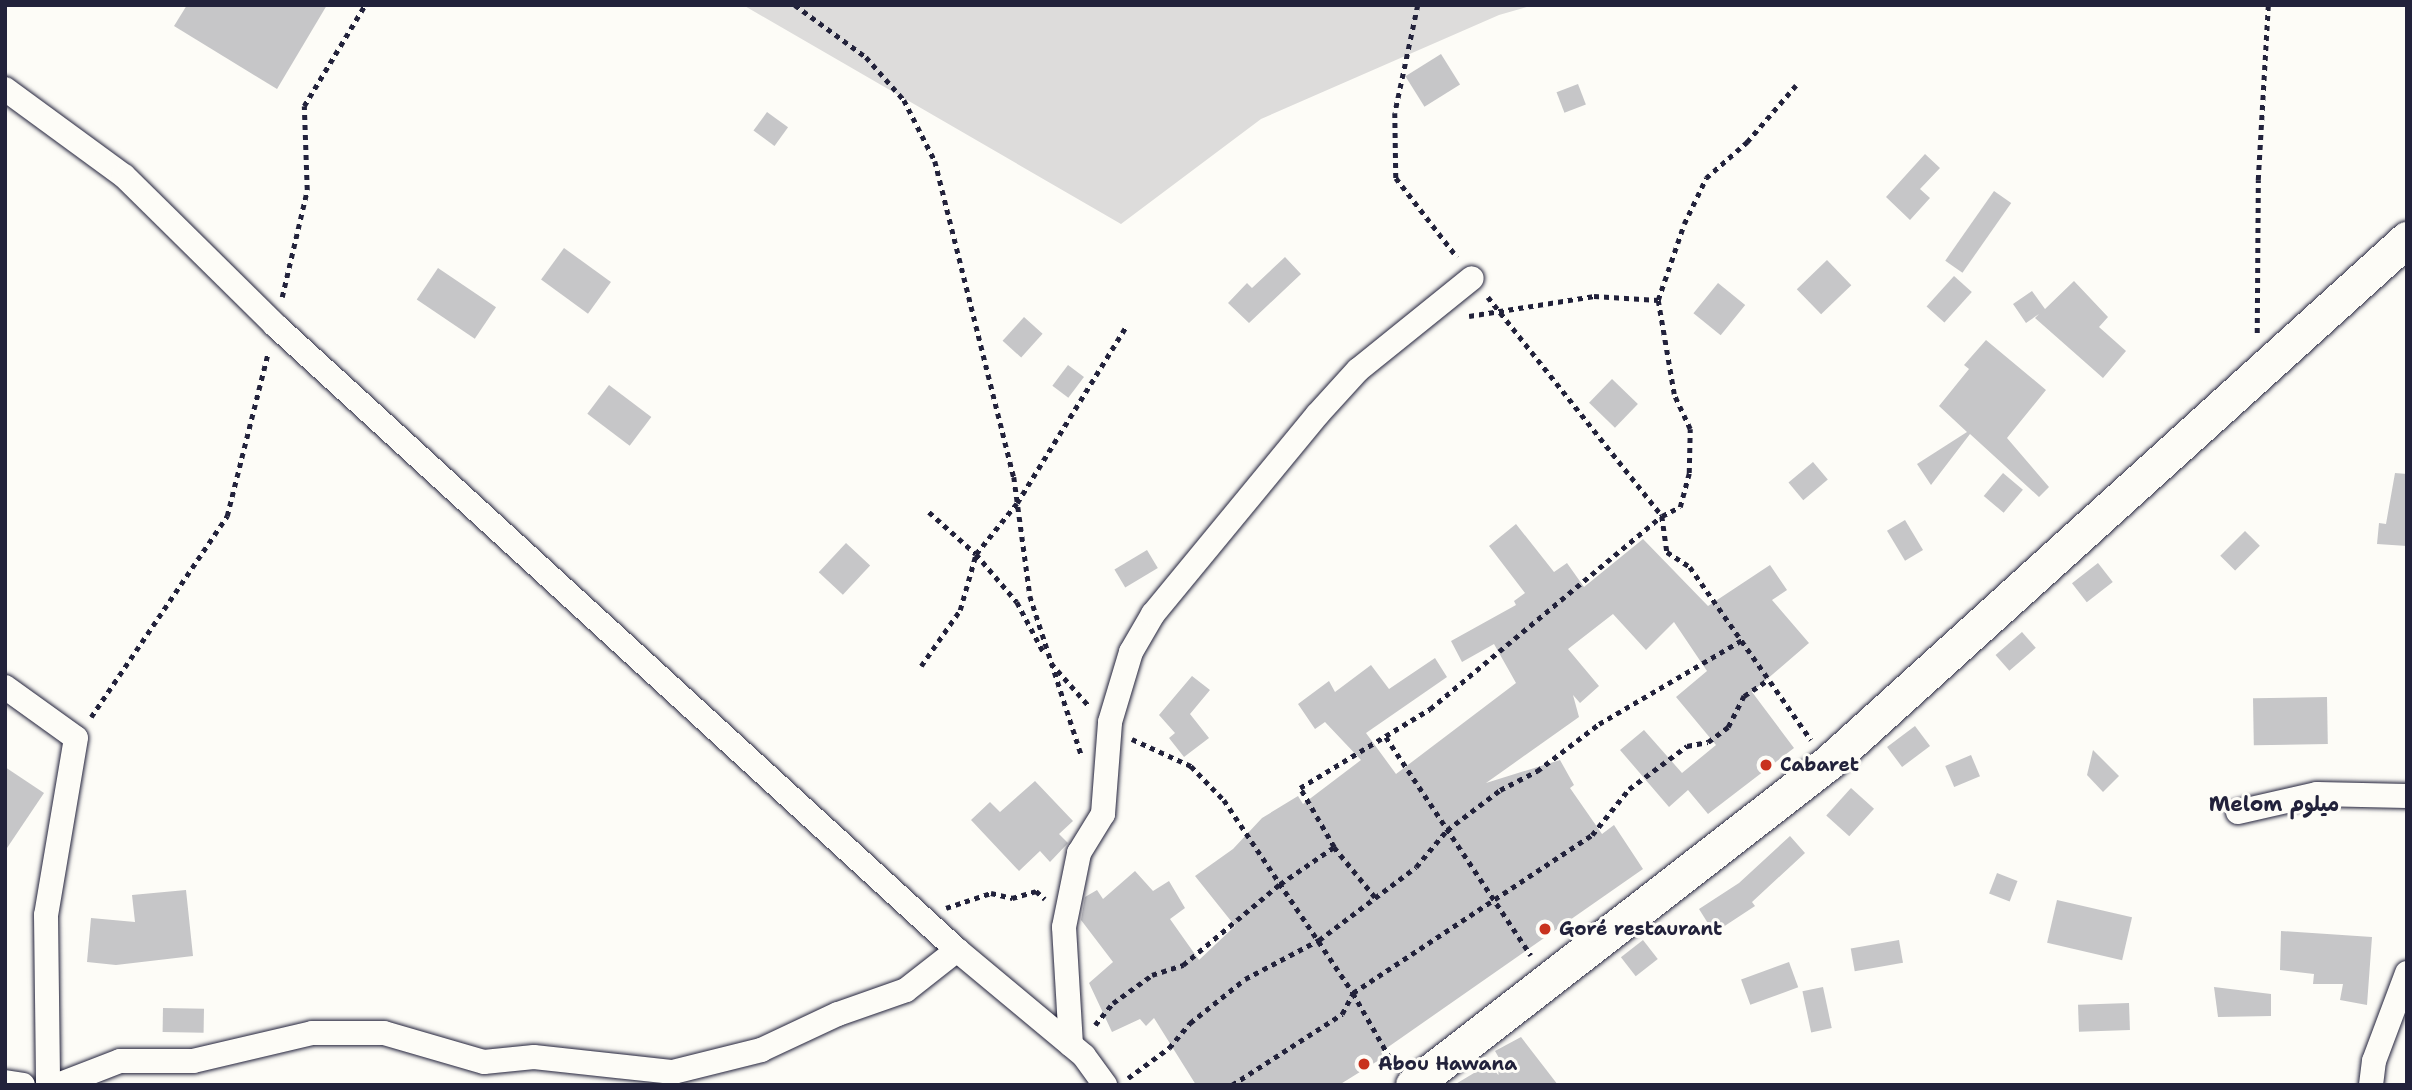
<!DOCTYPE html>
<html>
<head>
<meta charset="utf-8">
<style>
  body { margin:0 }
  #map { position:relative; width:2412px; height:1090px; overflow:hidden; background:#fdfcf7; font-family:"Shantell Sans","Playpen Sans Arabic",sans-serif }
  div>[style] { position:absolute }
  .green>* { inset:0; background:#dddcdb }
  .building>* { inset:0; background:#c6c6c8; transform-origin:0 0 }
  .path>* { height:4.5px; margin-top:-2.25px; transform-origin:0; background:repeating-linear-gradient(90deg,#22223b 0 5px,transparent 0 10px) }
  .roads { filter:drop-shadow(0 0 2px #22223b) drop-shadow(0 0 2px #22223b) }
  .street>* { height:24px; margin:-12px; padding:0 12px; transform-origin:12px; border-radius:12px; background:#fdfcf7 }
  .secondary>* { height:35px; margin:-17.5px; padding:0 17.5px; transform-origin:17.5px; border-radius:17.5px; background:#fdfcf7 }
  .dots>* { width:19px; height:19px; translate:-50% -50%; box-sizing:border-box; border:4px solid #fdfcf7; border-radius:50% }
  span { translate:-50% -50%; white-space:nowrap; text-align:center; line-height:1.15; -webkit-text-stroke:6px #fdfcf7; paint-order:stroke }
  .poi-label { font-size:19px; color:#22223b; font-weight:700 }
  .left { translate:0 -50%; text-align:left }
  .neighbourhood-label { font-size:21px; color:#22223b; font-weight:700 }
  .frame { position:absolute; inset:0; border:7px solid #22223b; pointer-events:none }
</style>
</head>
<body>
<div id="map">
  <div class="green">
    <div style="clip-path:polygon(743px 5px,1534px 5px,1499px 15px,1261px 119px,1121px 224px)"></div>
  </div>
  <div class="building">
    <div style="clip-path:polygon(187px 5px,327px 5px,277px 89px,174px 26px)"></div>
    <div style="left:1441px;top:54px;width:36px;height:42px;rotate:58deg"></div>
    <div style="left:1578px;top:84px;width:22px;height:23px;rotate:69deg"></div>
    <div style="left:767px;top:112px;width:26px;height:23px;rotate:36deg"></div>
    <div style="clip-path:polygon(1925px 154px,1940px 168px,1920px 189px,1930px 198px,1910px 220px,1886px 197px)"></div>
    <div style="left:1994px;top:191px;width:21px;height:85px;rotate:35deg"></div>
    <div style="left:564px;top:248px;width:58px;height:39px;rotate:36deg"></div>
    <div style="clip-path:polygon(1285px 257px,1301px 274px,1249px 323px,1228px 303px,1247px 283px,1252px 288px)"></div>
    <div style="left:1827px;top:260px;width:35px;height:42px;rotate:46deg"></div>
    <div style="left:438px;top:268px;width:70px;height:38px;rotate:34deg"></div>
    <div style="left:1954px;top:276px;width:24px;height:41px;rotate:42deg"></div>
    <div style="clip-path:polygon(2074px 281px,2108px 317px,2099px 327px,2126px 351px,2103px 378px,2035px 318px,2039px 314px,2026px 323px,2013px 304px,2032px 291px,2045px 309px)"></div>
    <div style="left:1718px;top:283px;width:35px;height:39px;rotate:39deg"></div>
    <div style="left:1024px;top:317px;width:25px;height:32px;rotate:42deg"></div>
    <div style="clip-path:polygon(1986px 340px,2046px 390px,2007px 438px,2049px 487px,2039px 497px,1970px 434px,1931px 485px,1917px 464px,1967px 432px,1939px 406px,1969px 369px,1964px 365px)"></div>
    <div style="left:1068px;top:365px;width:20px;height:26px;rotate:37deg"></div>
    <div style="left:1612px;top:379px;width:36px;height:33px;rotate:44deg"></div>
    <div style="left:609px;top:385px;width:53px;height:36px;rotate:37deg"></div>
    <div style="left:1813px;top:462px;width:23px;height:32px;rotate:50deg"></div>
    <div style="left:2003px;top:473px;width:26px;height:30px;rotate:40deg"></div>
    <div style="clip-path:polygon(2395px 473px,2407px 474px,2407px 546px,2377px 544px,2379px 523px,2386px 524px)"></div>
    <div style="left:1905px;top:520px;width:35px;height:21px;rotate:59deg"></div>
    <div style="clip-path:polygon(1516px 524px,1554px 572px,1567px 563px,1584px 587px,1643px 539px,1708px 606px,1770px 565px,1787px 590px,1772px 600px,1809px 643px,1752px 692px,1794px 748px,1708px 814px,1688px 790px,1669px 807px,1620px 750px,1644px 730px,1682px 773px,1716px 745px,1676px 697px,1707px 671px,1674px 622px,1646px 650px,1613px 614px,1568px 649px,1599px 686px,1580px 703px,1573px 695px,1579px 717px,1486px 783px,1560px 760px,1574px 785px,1570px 788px,1602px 834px,1614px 825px,1643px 869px,1381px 1052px,1384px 1057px,1339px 1085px,1196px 1085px,1154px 1018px,1146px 1026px,1140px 1019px,1112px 1032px,1089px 983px,1113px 962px,1081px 920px,1085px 897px,1097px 890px,1103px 899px,1135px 871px,1153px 891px,1169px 881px,1185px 908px,1170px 919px,1199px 960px,1235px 926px,1195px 876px,1233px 849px,1262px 818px,1298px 796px,1303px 804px,1361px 760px,1325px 722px,1315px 729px,1298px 704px,1329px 681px,1335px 692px,1371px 665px,1389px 689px,1435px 658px,1447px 677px,1366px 733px,1396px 774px,1516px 683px,1494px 644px,1462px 662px,1451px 641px,1516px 605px,1514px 601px,1525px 593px,1489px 546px)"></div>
    <div style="left:2245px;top:531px;width:21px;height:35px;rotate:45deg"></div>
    <div style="left:846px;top:543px;width:33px;height:40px;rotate:43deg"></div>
    <div style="left:1147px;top:550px;width:21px;height:38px;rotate:59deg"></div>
    <div style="left:2098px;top:563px;width:24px;height:33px;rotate:52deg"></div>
    <div style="left:2022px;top:632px;width:21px;height:35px;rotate:49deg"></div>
    <div style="clip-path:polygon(1192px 676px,1210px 690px,1190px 714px,1209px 738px,1184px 757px,1169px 738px,1175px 733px,1159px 715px)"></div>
    <div style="left:2327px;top:697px;width:47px;height:74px;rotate:89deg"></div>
    <div style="left:1915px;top:726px;width:25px;height:35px;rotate:53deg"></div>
    <div style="clip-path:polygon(2093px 750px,2119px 776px,2103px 792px,2087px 775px)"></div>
    <div style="left:1971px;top:755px;width:23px;height:28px;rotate:67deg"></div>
    <div style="clip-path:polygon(5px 767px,44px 793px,5px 851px)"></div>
    <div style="clip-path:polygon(1035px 781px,1073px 821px,1059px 834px,1068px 843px,1050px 862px,1040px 851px,1019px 871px,971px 820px,990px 802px,1000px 812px)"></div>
    <div style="left:1851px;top:788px;width:31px;height:37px;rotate:42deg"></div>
    <div style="clip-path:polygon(1790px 836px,1805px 853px,1752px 902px,1755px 906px,1714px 933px,1699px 909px,1739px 883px)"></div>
    <div style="left:1997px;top:873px;width:22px;height:22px;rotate:21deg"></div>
    <div style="clip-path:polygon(186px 890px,193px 956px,116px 965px,87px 962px,91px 918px,135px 922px,132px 895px)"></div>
    <div style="left:2057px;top:900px;width:77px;height:44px;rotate:13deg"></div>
    <div style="clip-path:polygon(2281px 931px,2372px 937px,2367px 1005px,2340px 1000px,2343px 984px,2313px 984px,2314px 974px,2280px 970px)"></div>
    <div style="left:1643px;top:940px;width:24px;height:28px;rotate:52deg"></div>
    <div style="left:1899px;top:940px;width:23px;height:49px;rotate:80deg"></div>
    <div style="left:1789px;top:962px;width:27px;height:51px;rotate:70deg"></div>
    <div style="left:1823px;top:987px;width:42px;height:21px;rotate:78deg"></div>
    <div style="clip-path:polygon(2214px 987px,2271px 994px,2271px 1016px,2218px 1017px)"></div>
    <div style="left:2129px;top:1003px;width:27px;height:51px;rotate:88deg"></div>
    <div style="left:163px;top:1008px;width:41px;height:24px;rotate:1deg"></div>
    <div style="clip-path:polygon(1521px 1037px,1558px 1085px,1454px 1085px,1499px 1058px,1495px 1051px)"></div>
  </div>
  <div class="path">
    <div style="left:795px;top:5px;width:88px;rotate:36.2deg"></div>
    <div style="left:866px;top:57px;width:57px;rotate:48.5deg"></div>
    <div style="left:904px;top:100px;width:68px;rotate:63.1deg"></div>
    <div style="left:935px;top:161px;width:326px;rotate:76deg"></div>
    <div style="left:1014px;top:477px;width:120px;rotate:82.3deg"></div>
    <div style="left:1030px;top:596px;width:166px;rotate:72.1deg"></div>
    <div style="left:1418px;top:5px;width:110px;rotate:102deg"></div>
    <div style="left:1395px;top:113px;width:65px;rotate:89.1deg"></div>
    <div style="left:1396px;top:178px;width:100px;rotate:52.3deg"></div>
    <div style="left:282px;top:297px;width:110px;rotate:-76.8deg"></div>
    <div style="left:307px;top:190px;width:84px;rotate:-92deg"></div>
    <div style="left:304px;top:106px;width:118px;rotate:-58.9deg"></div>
    <div style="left:1488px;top:297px;width:280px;rotate:51.5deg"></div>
    <div style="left:1662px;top:516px;width:36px;rotate:82deg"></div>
    <div style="left:1667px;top:552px;width:27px;rotate:33deg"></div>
    <div style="left:1690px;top:567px;width:211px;rotate:55deg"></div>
    <div style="left:1469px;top:316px;width:127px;rotate:-9.1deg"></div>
    <div style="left:1594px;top:296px;width:64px;rotate:3.6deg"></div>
    <div style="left:2257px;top:333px;width:153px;rotate:-89.6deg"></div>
    <div style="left:2258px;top:180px;width:175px;rotate:-86.7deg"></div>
    <div style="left:929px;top:512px;width:63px;rotate:41.8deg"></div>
    <div style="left:976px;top:554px;width:63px;rotate:49.5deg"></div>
    <div style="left:1017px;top:602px;width:58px;rotate:62.1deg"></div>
    <div style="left:1051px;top:663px;width:57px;rotate:48.5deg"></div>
    <div style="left:921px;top:666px;width:68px;rotate:-55.1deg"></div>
    <div style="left:960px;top:610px;width:58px;rotate:-74.1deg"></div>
    <div style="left:976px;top:554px;width:65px;rotate:-51.2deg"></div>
    <div style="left:1017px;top:503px;width:206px;rotate:-58.3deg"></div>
    <div style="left:91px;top:717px;width:243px;rotate:-55.9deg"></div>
    <div style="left:227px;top:516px;width:168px;rotate:-75.9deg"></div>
    <div style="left:1386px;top:737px;width:262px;rotate:56.4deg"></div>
    <div style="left:1132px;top:739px;width:65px;rotate:24.6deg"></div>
    <div style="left:1191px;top:766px;width:47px;rotate:45.9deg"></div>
    <div style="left:1224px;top:800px;width:232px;rotate:56.2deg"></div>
    <div style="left:1353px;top:993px;width:81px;rotate:60.3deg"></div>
    <div style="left:1334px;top:847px;width:65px;rotate:50.6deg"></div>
    <div style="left:946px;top:908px;width:47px;rotate:-18.4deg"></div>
    <div style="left:991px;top:893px;width:22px;rotate:13deg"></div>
    <div style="left:1012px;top:898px;width:25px;rotate:-16deg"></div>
    <div style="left:1036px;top:891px;width:12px;rotate:42deg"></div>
    <div style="left:1095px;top:1025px;width:28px;rotate:-51deg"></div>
    <div style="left:1113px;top:1003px;width:48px;rotate:-35.7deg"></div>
    <div style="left:1152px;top:975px;width:33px;rotate:-18deg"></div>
    <div style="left:1183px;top:965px;width:126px;rotate:-39.9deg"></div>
    <div style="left:1280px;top:884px;width:65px;rotate:-34.4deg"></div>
    <div style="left:1334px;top:847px;width:68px;rotate:-120deg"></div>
    <div style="left:1300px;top:788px;width:152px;rotate:-31.3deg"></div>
    <div style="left:1430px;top:709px;width:302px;rotate:-39.8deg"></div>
    <div style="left:1662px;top:516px;width:20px;rotate:-27deg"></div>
    <div style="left:1680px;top:507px;width:35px;rotate:-75deg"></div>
    <div style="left:1689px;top:473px;width:44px;rotate:-88.7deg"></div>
    <div style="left:1690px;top:429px;width:38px;rotate:-115deg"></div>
    <div style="left:1674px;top:394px;width:95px;rotate:-99.7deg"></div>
    <div style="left:1658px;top:300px;width:80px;rotate:-71.1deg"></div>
    <div style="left:1684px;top:224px;width:51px;rotate:-64.4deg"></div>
    <div style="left:1706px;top:178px;width:55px;rotate:-41.3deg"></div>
    <div style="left:1747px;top:142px;width:75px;rotate:-49.3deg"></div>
    <div style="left:1128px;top:1078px;width:51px;rotate:-36.2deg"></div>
    <div style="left:1169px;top:1048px;width:33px;rotate:-50deg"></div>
    <div style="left:1190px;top:1023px;width:70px;rotate:-38.7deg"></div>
    <div style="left:1245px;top:979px;width:84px;rotate:-27.8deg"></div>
    <div style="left:1319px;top:940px;width:121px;rotate:-37deg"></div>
    <div style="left:1416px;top:867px;width:48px;rotate:-50deg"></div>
    <div style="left:1447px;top:830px;width:66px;rotate:-37deg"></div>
    <div style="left:1500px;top:790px;width:42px;rotate:-27.2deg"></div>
    <div style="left:1537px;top:771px;width:78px;rotate:-37.2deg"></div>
    <div style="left:1599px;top:724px;width:166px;rotate:-30.4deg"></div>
    <div style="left:1232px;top:1085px;width:131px;rotate:-32.8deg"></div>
    <div style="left:1342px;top:1014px;width:24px;rotate:-62deg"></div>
    <div style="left:1353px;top:993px;width:287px;rotate:-33.5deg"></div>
    <div style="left:1592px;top:835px;width:59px;rotate:-51.2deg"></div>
    <div style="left:1629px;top:789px;width:72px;rotate:-36.6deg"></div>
    <div style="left:1687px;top:746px;width:21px;rotate:-11deg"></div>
    <div style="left:1708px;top:742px;width:25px;rotate:-37deg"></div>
    <div style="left:1728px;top:727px;width:35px;rotate:-63deg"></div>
    <div style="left:1744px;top:696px;width:30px;rotate:-34deg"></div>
  </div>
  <div class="roads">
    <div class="street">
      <div style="left:5px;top:89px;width:147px;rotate:36.2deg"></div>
      <div style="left:124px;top:176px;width:212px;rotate:44.6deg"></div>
      <div style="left:275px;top:325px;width:925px;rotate:42.5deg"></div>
      <div style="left:957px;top:950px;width:165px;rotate:39.8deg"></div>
      <div style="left:1084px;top:1056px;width:36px;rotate:54deg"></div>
      <div style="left:5px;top:687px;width:87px;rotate:35.7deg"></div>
      <div style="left:76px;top:738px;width:180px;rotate:99.6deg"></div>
      <div style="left:46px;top:915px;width:170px;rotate:89.3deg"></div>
      <div style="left:2238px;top:812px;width:81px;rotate:-12.8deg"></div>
      <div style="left:2317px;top:794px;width:90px;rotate:1.3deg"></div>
      <div style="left:1071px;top:1045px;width:118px;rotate:-93.4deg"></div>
      <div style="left:1064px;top:927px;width:76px;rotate:-78.5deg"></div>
      <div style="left:1079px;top:853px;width:46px;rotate:-58.4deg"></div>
      <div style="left:1103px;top:814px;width:92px;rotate:-85.6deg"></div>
      <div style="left:1110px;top:722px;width:73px;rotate:-73.3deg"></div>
      <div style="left:1131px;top:652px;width:44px;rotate:-59.9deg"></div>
      <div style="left:1153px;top:614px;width:258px;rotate:-50.5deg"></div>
      <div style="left:1317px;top:415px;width:61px;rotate:-47.7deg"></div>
      <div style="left:1358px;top:370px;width:146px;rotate:-38.9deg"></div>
      <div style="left:5px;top:1082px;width:18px;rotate:9deg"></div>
      <div style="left:58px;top:1085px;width:66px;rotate:-21.2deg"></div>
      <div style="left:120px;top:1061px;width:73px"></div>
      <div style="left:193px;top:1061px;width:122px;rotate:-13.2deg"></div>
      <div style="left:312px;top:1033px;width:72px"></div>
      <div style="left:384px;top:1033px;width:104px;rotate:16.2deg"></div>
      <div style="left:484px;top:1062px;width:50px;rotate:-5.7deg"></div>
      <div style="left:534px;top:1057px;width:140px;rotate:6.2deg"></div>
      <div style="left:673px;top:1072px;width:91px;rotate:-14deg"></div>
      <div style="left:761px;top:1050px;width:85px;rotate:-25.1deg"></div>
      <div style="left:838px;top:1014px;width:72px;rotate:-19.4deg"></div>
      <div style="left:906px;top:990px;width:65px;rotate:-38.1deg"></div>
      <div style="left:2371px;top:1085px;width:24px;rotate:-83deg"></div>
      <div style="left:2374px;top:1061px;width:94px;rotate:-69.4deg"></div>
    </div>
    <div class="secondary">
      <div style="left:1413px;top:1085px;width:525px;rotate:-37.81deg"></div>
      <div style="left:1828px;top:763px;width:781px;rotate:-42.15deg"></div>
    </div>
  </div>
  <div class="dots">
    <div style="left:1766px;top:765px;background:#c8321e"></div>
    <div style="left:1545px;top:929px;background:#c8321e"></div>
    <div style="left:1364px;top:1064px;background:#c8321e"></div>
  </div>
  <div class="poi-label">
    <span class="left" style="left:1780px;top:765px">Cabaret</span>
    <span class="left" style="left:1559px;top:929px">Goré restaurant</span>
    <span class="left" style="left:1378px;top:1064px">Abou Hawana</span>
  </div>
  <div class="neighbourhood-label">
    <span style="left:2274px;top:804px">Melom ميلوم</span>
  </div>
  <div class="frame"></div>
</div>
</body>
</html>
